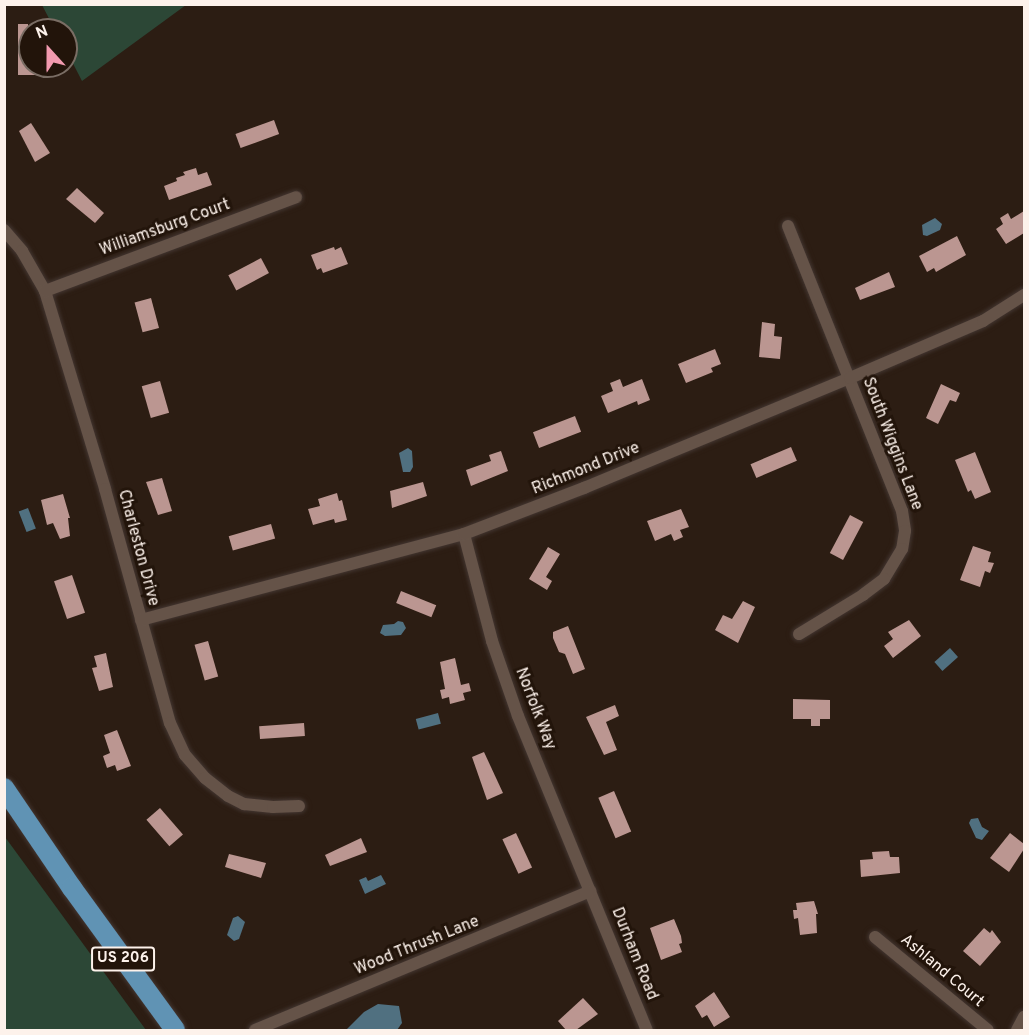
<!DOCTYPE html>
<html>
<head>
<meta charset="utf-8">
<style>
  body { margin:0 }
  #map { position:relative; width:1029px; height:1035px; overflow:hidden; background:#2c1d13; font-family:Overpass,sans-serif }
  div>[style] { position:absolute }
  .green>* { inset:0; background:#2c4736 }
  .water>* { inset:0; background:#507080; transform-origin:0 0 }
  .building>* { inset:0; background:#bb9691; transform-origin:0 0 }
  .roads { filter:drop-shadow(0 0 2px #433631) drop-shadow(0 0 2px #433631) }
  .minor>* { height:12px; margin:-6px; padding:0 6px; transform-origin:6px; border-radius:6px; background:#655348 }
  .trunk>* { height:20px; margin:-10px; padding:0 10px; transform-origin:10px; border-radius:10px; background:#6093b4 }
  span { translate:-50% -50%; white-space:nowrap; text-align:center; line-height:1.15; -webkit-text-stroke:6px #22140a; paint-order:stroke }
  .shield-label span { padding:2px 4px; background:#22140a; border:2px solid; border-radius:4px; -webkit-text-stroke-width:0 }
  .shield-label { font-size:15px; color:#fdf2eb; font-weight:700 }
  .street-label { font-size:16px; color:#fdf2eb }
  .frame { position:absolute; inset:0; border:6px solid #fdf2eb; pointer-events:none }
  .north { position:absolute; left:18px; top:18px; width:60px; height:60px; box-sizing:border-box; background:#22140a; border:2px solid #7a6d64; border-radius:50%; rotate:339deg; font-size:16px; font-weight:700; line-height:24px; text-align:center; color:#fdf2eb }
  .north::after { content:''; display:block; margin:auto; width:21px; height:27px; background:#f29aaf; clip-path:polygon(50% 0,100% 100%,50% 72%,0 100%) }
</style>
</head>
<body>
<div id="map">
  <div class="green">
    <div style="clip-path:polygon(42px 5px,186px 5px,82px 81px,66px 50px,66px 30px,55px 30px)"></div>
    <div style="clip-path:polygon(5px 837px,146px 1030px,5px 1030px)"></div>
  </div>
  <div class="water">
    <div style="clip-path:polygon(935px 218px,942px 224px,940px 230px,927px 236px,923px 235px,922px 225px)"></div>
    <div style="clip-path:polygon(408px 448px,412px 451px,413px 467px,410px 472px,403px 472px,399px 453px)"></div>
    <div style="left:28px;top:508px;width:22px;height:10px;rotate:69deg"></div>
    <div style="clip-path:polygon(398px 621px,403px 622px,406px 628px,401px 635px,385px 636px,380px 633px,383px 625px,394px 624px)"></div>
    <div style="left:950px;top:648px;width:12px;height:21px;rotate:48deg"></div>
    <div style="left:438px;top:713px;width:11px;height:23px;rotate:75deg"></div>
    <div style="clip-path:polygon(978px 818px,982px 827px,989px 831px,982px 840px,976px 838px,969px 823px,971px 819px)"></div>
    <div style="clip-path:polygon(381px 875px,386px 884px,365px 894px,359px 880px,366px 877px,368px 881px)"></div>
    <div style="clip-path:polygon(238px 916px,245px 922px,239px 939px,234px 941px,227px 935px,233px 918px)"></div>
    <div style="clip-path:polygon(378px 1004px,399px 1006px,402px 1023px,397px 1030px,346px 1030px,364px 1012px)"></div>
  </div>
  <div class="building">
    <div style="clip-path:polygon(18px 24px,28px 24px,30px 66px,38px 66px,38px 75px,18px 75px)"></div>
    <div style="left:274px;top:120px;width:15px;height:41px;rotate:70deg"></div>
    <div style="clip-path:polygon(31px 123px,50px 153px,35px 162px,19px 131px)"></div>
    <div style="clip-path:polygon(196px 168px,198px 175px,207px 172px,212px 185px,169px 200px,164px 186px,177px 181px,176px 178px,185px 175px,183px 172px)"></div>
    <div style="clip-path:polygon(77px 188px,104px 213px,95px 223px,66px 199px)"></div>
    <div style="clip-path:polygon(1024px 211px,1024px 233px,1006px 244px,996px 229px,1003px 224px,1000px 218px,1008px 213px,1011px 219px)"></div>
    <div style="clip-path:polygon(957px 236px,966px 255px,936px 272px,934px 268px,927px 272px,919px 256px)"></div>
    <div style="clip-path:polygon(334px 247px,335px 250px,341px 247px,348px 264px,323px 273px,321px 268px,317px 270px,311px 255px)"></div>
    <div style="left:261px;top:258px;width:17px;height:37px;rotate:62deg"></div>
    <div style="clip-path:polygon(889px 272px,895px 287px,860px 300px,855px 288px)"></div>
    <div style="left:151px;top:298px;width:31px;height:17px;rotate:75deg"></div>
    <div style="clip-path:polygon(762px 322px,775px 324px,774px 336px,782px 337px,780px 359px,759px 357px)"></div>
    <div style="clip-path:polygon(715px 349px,721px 364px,711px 368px,713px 372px,686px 383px,678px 364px)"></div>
    <div style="clip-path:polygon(620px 379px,623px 387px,642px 379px,650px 400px,638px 405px,637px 401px,608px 413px,601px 396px,613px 391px,610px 383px)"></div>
    <div style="left:160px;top:381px;width:33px;height:19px;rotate:74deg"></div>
    <div style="clip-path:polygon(941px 384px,960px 393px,956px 402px,950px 400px,938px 424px,926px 418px)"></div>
    <div style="left:575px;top:416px;width:17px;height:45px;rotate:69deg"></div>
    <div style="left:791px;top:447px;width:15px;height:44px;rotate:67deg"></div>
    <div style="clip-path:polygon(501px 451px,508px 471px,471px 486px,466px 470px,491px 461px,489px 455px)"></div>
    <div style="clip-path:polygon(975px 452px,991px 492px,975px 499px,971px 490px,968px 492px,955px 460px)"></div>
    <div style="clip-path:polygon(162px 478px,172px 511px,158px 515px,146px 482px)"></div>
    <div style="clip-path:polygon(423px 482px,427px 496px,392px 508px,390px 491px)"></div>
    <div style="clip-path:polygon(337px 493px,339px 501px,342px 500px,347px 520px,335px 523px,334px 519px,313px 525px,308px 509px,320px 506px,318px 499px)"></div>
    <div style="clip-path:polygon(63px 494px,70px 518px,68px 518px,70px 536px,60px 539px,53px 523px,47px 525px,41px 500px)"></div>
    <div style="clip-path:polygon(681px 509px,689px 527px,680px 530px,683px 537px,674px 541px,671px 534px,655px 541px,647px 521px)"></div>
    <div style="left:850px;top:515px;width:15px;height:43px;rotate:28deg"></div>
    <div style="left:271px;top:524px;width:15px;height:44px;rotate:74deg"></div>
    <div style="clip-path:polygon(973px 546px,991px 552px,988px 562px,994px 563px,990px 573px,985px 571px,980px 587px,960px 580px)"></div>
    <div style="clip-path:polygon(548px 547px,560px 554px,546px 577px,552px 581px,547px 590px,529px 579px)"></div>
    <div style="left:72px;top:575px;width:40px;height:19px;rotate:71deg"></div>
    <div style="left:401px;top:591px;width:38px;height:13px;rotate:22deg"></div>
    <div style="clip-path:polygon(743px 601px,755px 607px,738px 643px,715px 630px,723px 615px,732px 619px)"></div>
    <div style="clip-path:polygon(909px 620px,921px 636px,893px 658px,884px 646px,893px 639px,888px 632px)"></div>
    <div style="clip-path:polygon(568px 626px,585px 669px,573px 674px,565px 654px,559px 652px,553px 638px,553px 632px)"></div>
    <div style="left:208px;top:641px;width:37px;height:14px;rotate:74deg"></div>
    <div style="clip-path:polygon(106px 653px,113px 687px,99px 691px,92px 668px,97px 667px,94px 656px)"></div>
    <div style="clip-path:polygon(455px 658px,461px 685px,469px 683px,471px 691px,463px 693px,465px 700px,450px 704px,449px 697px,442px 699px,440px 690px,445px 689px,440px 662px)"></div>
    <div style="clip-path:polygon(793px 699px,830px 700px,830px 719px,820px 719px,820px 726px,811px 726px,811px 719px,793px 719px)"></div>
    <div style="clip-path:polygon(615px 705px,619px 716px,606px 722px,617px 750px,604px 755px,586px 717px)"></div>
    <div style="left:304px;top:723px;width:13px;height:45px;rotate:86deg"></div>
    <div style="clip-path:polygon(117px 730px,131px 766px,117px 771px,115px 765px,107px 768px,103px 756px,110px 753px,104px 735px)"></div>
    <div style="clip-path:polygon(484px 752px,503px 793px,487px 800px,472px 757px)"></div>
    <div style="left:614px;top:791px;width:44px;height:17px;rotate:67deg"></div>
    <div style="left:160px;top:808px;width:35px;height:18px;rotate:49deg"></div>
    <div style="left:516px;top:833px;width:38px;height:15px;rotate:65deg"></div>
    <div style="clip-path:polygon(1010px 833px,1024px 844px,1024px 849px,1009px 872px,990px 858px)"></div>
    <div style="clip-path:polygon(361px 838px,367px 852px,330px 866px,325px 855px)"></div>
    <div style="clip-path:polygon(889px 851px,890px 857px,899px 857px,900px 873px,861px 877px,860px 860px,873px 859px,872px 852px)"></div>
    <div style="clip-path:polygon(229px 854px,266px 863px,261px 878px,225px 867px)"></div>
    <div style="clip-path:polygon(814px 901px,818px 914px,816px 914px,817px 933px,800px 935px,798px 918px,794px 919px,793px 910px,797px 910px,796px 903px)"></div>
    <div style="clip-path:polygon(674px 919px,681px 936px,682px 943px,679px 944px,682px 952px,661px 960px,650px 928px)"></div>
    <div style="clip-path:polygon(984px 928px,990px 933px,992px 930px,1001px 942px,980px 966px,963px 951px)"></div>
    <div style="clip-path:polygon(714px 992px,730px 1017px,714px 1027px,707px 1015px,702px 1018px,695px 1006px)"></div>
    <div style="clip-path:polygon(583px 998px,598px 1014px,576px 1030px,566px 1030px,558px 1021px)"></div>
  </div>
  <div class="roads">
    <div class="minor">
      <div style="left:788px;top:226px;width:307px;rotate:68.2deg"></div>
      <div style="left:902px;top:511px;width:20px;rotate:81deg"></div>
      <div style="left:905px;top:531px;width:18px;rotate:99deg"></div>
      <div style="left:902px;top:549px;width:35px;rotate:121deg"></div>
      <div style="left:884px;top:579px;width:26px;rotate:143deg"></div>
      <div style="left:863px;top:595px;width:75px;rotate:148.6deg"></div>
      <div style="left:4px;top:230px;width:28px;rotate:49deg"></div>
      <div style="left:22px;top:251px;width:46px;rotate:60.1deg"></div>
      <div style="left:45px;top:291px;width:207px;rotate:73.1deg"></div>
      <div style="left:105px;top:489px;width:243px;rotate:74.5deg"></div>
      <div style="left:170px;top:723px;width:35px;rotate:65deg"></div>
      <div style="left:185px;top:755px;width:30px;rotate:49deg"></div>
      <div style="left:205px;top:778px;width:29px;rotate:38deg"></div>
      <div style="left:228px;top:796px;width:18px;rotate:27deg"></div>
      <div style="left:244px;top:804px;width:29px;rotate:6deg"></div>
      <div style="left:273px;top:807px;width:26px;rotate:-2deg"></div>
      <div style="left:45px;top:291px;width:268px;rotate:-20.5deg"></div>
      <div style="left:464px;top:534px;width:111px;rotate:75.3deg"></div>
      <div style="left:492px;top:641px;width:79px;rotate:70.9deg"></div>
      <div style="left:518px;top:716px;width:339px;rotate:67.7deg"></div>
      <div style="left:141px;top:620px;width:334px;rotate:-14.9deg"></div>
      <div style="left:464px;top:534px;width:129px;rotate:-21deg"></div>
      <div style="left:584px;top:488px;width:288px;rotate:-22.5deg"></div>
      <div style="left:850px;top:378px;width:145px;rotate:-23.2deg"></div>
      <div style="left:983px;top:321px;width:49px;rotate:-32.4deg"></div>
      <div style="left:875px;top:937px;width:146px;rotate:39.5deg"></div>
      <div style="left:255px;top:1030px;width:363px;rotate:-22.5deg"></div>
      <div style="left:1017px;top:1030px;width:15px;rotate:-62deg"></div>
    </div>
    <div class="trunk">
      <div style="left:4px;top:788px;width:121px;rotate:55.8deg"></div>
      <div style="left:72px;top:888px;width:175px;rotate:54deg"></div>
    </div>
  </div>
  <div class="shield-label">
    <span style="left:123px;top:959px">US 206</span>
  </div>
  <div class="street-label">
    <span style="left:165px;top:228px;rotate:-20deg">Williamsburg Court</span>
    <span style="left:892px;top:444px;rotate:69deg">South Wiggins Lane</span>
    <span style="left:586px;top:469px;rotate:-22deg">Richmond Drive</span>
    <span style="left:138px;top:548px;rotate:75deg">Charleston Drive</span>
    <span style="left:535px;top:709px;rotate:69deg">Norfolk Way</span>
    <span style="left:417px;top:946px;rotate:-22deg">Wood Thrush Lane</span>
    <span style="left:634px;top:954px;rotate:68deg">Durham Road</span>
    <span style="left:942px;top:971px;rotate:40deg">Ashland Court</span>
  </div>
  <div class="frame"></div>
  <div class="north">N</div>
</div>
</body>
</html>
